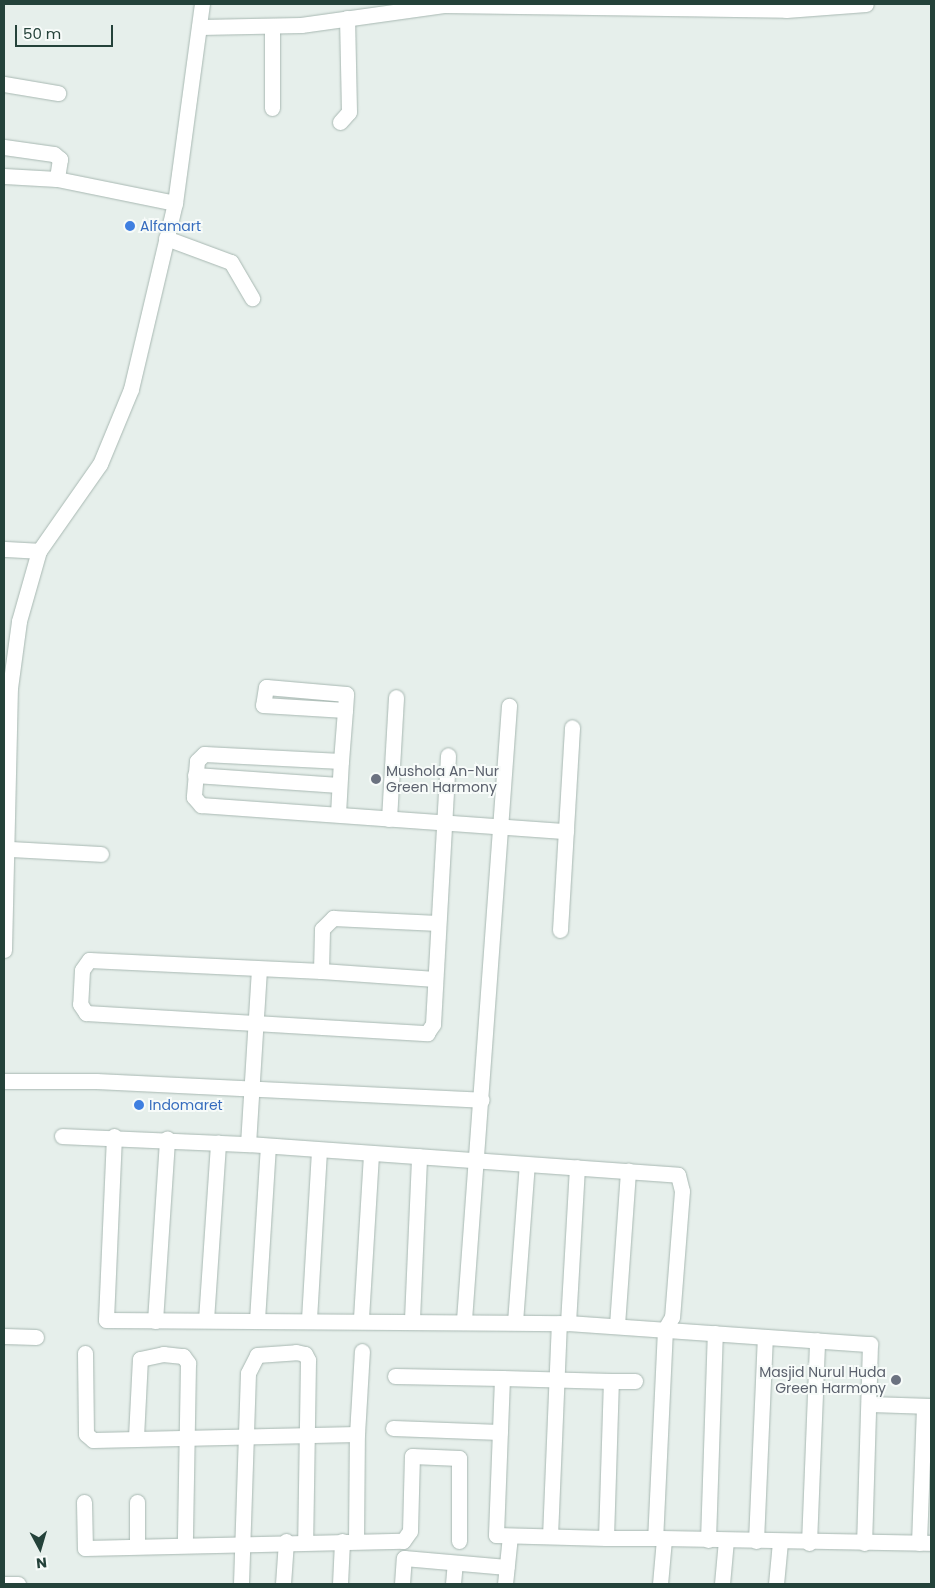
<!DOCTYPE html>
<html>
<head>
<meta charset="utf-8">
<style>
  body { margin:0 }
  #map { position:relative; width:935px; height:1588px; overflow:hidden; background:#e6efeb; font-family:Poppins,sans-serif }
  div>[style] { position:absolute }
  .roads { filter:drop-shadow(0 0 1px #a8b8b2) drop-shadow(0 0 1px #a8b8b2) }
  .minor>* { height:15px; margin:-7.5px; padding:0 7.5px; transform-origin:7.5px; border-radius:7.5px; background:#fff }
  .dots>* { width:14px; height:14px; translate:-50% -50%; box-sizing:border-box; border:2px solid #f7fbf9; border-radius:50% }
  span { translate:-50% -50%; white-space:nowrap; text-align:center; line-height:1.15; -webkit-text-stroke:4px #f7fbf9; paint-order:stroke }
  .shop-label { font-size:14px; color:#366cbe }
  .left { translate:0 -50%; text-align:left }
  .worship-label { font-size:14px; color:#5b616d }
  .right { translate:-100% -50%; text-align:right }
  .frame { position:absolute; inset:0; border:5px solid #24423a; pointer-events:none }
  .north { position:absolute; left:15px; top:1523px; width:50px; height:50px; -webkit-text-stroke:4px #f7fbf9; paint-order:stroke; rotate:174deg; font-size:14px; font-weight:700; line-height:20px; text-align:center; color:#24423a }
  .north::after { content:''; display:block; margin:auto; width:18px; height:22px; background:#24423a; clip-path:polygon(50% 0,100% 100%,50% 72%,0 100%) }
  .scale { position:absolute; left:15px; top:25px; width:98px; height:22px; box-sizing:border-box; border:2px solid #24423a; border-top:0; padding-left:6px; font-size:15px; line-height:18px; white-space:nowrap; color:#24423a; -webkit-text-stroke:4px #f7fbf9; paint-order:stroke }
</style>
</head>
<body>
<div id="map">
  <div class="roads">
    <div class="minor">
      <div style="left:200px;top:27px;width:101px;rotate:-1.1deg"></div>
      <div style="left:301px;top:25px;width:144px;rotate:-8deg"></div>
      <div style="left:444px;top:5px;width:342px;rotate:0.8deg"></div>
      <div style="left:786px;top:10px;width:80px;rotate:-4.3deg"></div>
      <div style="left:272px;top:27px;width:81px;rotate:90deg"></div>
      <div style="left:4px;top:84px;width:55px;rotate:9.5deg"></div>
      <div style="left:340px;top:122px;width:13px;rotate:-48deg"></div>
      <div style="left:349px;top:112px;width:94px;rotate:-91.2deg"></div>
      <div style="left:4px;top:147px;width:50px;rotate:8deg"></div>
      <div style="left:54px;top:154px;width:8px;rotate:40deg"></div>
      <div style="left:60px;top:159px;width:20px;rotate:99deg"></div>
      <div style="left:4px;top:176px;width:53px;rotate:3.2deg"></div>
      <div style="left:57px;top:179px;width:120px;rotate:11.5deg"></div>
      <div style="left:166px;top:238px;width:69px;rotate:20.3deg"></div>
      <div style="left:231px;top:262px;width:42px;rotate:59.7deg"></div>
      <div style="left:4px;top:549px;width:35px;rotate:3deg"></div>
      <div style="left:341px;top:761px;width:51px;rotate:-85.5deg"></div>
      <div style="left:345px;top:710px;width:16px;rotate:-86deg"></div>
      <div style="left:346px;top:694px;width:80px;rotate:-175deg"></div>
      <div style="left:266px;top:687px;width:18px;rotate:99deg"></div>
      <div style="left:263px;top:705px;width:82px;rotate:3.5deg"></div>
      <div style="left:195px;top:775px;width:144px;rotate:4deg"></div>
      <div style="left:338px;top:814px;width:53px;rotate:-86.8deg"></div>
      <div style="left:341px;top:761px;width:137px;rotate:-177.1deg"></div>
      <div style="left:204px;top:754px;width:10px;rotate:135deg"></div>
      <div style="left:197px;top:761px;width:36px;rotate:95deg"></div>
      <div style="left:194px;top:797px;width:11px;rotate:49deg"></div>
      <div style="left:201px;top:805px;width:366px;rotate:4.1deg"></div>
      <div style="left:389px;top:819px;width:122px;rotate:-86.7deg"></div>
      <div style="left:9px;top:849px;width:92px;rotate:3.1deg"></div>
      <div style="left:560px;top:930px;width:203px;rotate:-86.6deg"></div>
      <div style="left:4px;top:950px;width:262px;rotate:-88.7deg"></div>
      <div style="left:10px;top:688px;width:68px;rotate:-82.3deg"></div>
      <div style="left:19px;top:621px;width:73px;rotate:-74.1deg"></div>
      <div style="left:39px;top:551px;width:106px;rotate:-55deg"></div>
      <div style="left:100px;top:464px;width:81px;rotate:-67.5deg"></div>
      <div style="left:131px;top:389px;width:191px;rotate:-76.7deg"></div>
      <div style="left:175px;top:203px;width:201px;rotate:-82.3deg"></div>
      <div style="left:321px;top:971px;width:232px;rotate:-177.3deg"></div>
      <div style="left:89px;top:960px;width:12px;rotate:125deg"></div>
      <div style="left:82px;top:970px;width:34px;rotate:93deg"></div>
      <div style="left:80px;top:1004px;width:11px;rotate:56deg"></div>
      <div style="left:86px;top:1013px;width:342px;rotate:3.4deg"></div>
      <div style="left:427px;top:1033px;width:11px;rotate:-56deg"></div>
      <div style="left:433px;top:1024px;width:269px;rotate:-86.8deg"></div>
      <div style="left:435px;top:979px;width:114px;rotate:-176deg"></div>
      <div style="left:321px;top:971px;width:42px;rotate:-88.6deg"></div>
      <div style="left:322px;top:929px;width:16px;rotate:-45deg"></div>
      <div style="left:333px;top:918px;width:105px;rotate:2.7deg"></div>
      <div style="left:4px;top:1081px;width:92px"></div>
      <div style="left:96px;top:1081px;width:386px;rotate:2.8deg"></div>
      <div style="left:62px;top:1136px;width:186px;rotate:2.5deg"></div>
      <div style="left:248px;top:1144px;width:175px;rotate:-86.4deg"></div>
      <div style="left:114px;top:1136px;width:184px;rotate:92.5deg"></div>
      <div style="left:106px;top:1320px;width:462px;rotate:0.4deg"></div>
      <div style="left:568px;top:1323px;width:303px;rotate:4deg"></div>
      <div style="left:870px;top:1344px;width:199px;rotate:91.7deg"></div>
      <div style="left:248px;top:1144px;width:431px;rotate:4.1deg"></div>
      <div style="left:678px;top:1175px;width:16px;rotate:76deg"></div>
      <div style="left:682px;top:1191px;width:126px;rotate:94.5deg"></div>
      <div style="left:672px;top:1317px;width:14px;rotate:120deg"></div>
      <div style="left:665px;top:1329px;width:209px;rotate:92.7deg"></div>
      <div style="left:655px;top:1538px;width:276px;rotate:1deg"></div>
      <div style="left:361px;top:1318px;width:165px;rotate:-86.5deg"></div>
      <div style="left:309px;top:1319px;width:169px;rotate:-86.6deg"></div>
      <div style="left:412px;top:1319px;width:163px;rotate:-87.5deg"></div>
      <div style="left:206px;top:1320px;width:178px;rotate:-86.1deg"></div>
      <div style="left:257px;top:1320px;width:174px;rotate:-86.4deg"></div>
      <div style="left:464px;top:1320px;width:616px;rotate:-85.81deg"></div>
      <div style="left:155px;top:1321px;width:183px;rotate:-86.2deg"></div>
      <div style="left:515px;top:1322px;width:158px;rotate:-85.7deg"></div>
      <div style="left:568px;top:1323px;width:156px;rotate:-86.7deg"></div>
      <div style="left:617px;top:1325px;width:155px;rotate:-85.9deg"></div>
      <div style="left:4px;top:1336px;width:32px;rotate:2deg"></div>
      <div style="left:85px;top:1353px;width:81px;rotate:89.3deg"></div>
      <div style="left:86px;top:1434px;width:9px;rotate:41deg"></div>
      <div style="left:93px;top:1440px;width:264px;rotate:-1.3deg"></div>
      <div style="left:357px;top:1434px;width:83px;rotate:-86.6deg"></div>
      <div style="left:395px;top:1376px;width:107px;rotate:1.1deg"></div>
      <div style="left:611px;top:1381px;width:24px"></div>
      <div style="left:870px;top:1404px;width:61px;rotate:1.9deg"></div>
      <div style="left:393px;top:1428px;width:107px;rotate:2.1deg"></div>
      <div style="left:136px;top:1437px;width:78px;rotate:-87.1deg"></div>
      <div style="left:140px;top:1359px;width:24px;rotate:-12deg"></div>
      <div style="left:163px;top:1354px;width:20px;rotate:6deg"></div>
      <div style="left:183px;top:1356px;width:9px;rotate:54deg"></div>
      <div style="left:188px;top:1363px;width:180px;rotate:91deg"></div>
      <div style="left:84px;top:1502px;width:46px;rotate:88.8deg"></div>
      <div style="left:85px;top:1548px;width:318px;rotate:-1.3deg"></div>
      <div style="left:403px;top:1541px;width:12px;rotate:-55deg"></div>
      <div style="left:410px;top:1531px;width:75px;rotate:-88.5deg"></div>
      <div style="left:412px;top:1456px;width:47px;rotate:2.4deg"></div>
      <div style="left:459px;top:1458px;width:83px;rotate:90deg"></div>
      <div style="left:550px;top:1536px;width:213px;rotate:-87.6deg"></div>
      <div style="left:606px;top:1538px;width:157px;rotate:-88.2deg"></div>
      <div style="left:611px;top:1381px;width:109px;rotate:-178.4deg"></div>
      <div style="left:502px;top:1378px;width:157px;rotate:92.2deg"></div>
      <div style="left:496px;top:1535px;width:110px;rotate:1.6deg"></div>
      <div style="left:606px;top:1538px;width:49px"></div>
      <div style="left:708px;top:1540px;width:207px;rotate:-88.1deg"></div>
      <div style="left:356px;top:1541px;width:107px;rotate:-89.5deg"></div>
      <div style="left:756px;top:1541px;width:204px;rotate:-87.5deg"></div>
      <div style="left:809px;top:1543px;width:203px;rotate:-87.7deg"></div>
      <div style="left:919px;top:1543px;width:137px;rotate:-87.9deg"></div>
      <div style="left:137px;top:1545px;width:43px;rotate:-90deg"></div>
      <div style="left:4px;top:1584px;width:14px"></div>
      <div style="left:241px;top:1584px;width:211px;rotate:-88.1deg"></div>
      <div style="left:248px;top:1373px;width:20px;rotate:-63deg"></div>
      <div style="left:257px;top:1355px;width:39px;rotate:-4deg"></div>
      <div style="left:296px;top:1352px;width:9px;rotate:13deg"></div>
      <div style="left:305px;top:1354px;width:7px;rotate:63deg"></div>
      <div style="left:308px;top:1360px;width:181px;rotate:90.9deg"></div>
      <div style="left:283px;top:1584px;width:43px;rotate:-86deg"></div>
      <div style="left:340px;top:1584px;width:43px;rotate:-87.3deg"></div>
      <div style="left:402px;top:1584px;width:26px;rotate:-86deg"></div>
      <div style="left:404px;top:1558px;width:103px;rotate:5deg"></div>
      <div style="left:453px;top:1584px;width:21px;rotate:-85deg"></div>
      <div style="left:505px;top:1584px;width:48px;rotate:-84.1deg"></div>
      <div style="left:660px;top:1584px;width:45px;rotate:-84.9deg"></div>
      <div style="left:722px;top:1584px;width:44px;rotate:-84.8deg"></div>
      <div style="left:776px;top:1584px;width:42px;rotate:-84.6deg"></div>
    </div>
  </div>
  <div class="dots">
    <div style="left:130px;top:226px;background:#3f7fe0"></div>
    <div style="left:376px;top:779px;background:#6b7280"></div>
    <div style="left:139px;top:1105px;background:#3f7fe0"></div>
    <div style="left:896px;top:1380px;background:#6b7280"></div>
  </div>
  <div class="shop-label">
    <span class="left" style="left:140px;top:226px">Alfamart</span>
    <span class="left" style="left:149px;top:1105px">Indomaret</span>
  </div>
  <div class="worship-label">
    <span class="left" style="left:386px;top:779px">Mushola An-Nur<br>Green Harmony</span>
    <span class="right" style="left:886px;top:1380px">Masjid Nurul Huda<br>Green Harmony</span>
  </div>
  <div class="frame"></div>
  <div class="north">N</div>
  <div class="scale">50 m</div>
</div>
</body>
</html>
